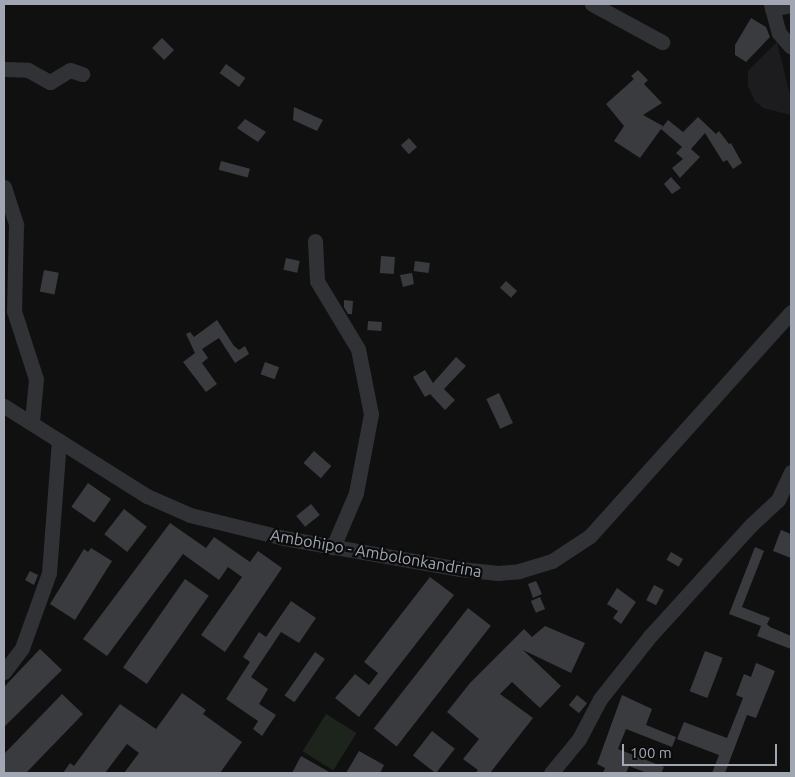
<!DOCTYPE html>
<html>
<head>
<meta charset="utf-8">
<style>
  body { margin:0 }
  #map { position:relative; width:795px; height:777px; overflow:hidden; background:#101011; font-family:Ubuntu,sans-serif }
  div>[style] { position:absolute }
  .built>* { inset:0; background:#1c1c1e }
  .green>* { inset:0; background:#1c241c; transform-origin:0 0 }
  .building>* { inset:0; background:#3a3b3f; transform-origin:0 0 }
  .minor>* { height:15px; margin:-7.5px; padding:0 7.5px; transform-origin:7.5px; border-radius:7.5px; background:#313236 }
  span { translate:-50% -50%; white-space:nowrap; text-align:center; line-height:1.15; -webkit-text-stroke:4.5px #0b0b0c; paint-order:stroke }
  .street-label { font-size:16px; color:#a0a7b3 }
  .frame { position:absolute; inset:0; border:5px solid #a0a7b3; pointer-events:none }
  .scale { position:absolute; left:622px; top:744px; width:155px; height:22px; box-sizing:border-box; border:2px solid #a0a7b3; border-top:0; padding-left:6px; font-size:15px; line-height:18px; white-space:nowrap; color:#a0a7b3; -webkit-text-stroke:4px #0b0b0c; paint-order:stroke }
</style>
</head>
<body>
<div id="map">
  <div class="built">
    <div style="clip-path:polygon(777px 42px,791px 99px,791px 115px,763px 108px,755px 101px,748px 86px,748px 71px)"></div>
  </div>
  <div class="green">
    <div style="left:326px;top:714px;width:36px;height:44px;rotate:32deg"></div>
  </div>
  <div class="building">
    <div style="clip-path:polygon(751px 18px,766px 27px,770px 37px,746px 62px,735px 55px,735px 45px)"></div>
    <div style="left:162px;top:38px;width:17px;height:14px;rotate:45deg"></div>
    <div style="left:226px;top:64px;width:24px;height:11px;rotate:36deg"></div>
    <div style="clip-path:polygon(638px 70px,648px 80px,644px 84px,662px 103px,643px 115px,663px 126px,661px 129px,668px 120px,683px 132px,698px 117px,716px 134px,719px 131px,729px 144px,731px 143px,742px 163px,733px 169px,727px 160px,723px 162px,705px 133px,691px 149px,700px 157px,680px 178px,672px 168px,683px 159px,676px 153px,682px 147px,661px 129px,640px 158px,614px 141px,624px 126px,606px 104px,634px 79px,631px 76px)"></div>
    <div style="clip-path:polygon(294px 107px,323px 120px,317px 131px,293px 120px)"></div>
    <div style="clip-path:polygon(245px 119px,266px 132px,258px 142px,237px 128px)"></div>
    <div style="left:409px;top:138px;width:12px;height:11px;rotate:48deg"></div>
    <div style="left:221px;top:161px;width:30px;height:9px;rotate:15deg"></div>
    <div style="clip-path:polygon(671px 177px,681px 188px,672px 194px,664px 184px)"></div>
    <div style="left:381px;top:256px;width:14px;height:17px;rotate:4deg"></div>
    <div style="left:286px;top:258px;width:14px;height:12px;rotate:12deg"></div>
    <div style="left:415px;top:261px;width:15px;height:10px;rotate:8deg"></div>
    <div style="left:44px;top:270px;width:15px;height:22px;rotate:11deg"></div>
    <div style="clip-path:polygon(412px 273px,414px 284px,403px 287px,400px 275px)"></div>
    <div style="left:506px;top:281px;width:15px;height:9px;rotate:42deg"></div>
    <div style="clip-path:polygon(344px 300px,353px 301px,352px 314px,348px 314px,344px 307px)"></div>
    <div style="clip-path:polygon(217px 320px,234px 346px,239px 350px,245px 346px,249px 354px,235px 363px,219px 338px,202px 349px,208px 358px,202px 363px,217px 384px,206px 392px,183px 362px,195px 353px,186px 334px,190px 332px,194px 337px)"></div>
    <div style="left:368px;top:321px;width:14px;height:9px;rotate:4deg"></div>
    <div style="clip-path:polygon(456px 357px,466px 366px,444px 389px,455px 400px,445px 410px,430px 394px,425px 397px,413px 377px,425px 370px,433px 383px)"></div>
    <div style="left:265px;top:362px;width:15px;height:13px;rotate:20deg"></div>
    <div style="left:499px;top:393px;width:33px;height:14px;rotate:65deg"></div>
    <div style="left:314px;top:451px;width:23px;height:16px;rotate:41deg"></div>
    <div style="left:88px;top:483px;width:28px;height:29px;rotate:35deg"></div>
    <div style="left:311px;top:504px;width:14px;height:19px;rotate:51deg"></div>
    <div style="left:124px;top:509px;width:29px;height:32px;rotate:38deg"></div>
    <div style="clip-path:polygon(170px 523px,206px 548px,214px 537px,250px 562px,258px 551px,282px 568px,225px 652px,201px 635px,242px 577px,228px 567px,219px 580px,183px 554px,107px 656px,83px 639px)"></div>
    <div style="clip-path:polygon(781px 530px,791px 534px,791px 558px,773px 551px)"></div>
    <div style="clip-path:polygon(755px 547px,764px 551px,742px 607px,770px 618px,767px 624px,770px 627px,791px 636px,791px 649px,757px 636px,761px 626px,729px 614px)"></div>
    <div style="clip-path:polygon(91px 548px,112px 561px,75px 620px,50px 604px,84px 549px,88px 552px)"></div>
    <div style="left:671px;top:552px;width:14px;height:9px;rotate:30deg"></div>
    <div style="clip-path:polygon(30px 571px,38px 575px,34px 585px,25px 580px)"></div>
    <div style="clip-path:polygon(430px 577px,454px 595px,359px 717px,335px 698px,355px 674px,369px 685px,378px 673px,364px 662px)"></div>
    <div style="left:185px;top:579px;width:29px;height:108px;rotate:35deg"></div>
    <div style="clip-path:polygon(536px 581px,542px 594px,533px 598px,528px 584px)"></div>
    <div style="left:654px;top:585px;width:11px;height:17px;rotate:27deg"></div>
    <div style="clip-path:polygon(617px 588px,636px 602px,621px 624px,613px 618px,618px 611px,607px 604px)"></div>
    <div style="left:540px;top:597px;width:13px;height:10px;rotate:67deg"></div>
    <div style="clip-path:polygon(291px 601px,316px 618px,299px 643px,281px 632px,251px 677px,268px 689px,259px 704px,276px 715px,262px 736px,253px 729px,258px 721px,226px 699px,250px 662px,243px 657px,259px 632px,266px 637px)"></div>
    <div style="left:468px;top:608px;width:29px;height:153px;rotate:38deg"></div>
    <div style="clip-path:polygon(545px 626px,585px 643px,571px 673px,523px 650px,561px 686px,540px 708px,512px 682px,500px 694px,533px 718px,490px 773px,475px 773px,478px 770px,463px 759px,479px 739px,447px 712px,470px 683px,524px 629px,532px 637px)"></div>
    <div style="clip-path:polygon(40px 649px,62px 670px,4px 727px,4px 687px)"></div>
    <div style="left:705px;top:651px;width:19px;height:43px;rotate:21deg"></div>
    <div style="left:315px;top:652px;width:12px;height:53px;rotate:35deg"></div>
    <div style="clip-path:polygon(756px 663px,775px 671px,767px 691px,756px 718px,747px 715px,725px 773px,712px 773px,719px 755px,677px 739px,684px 722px,727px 738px,743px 698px,736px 695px,744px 674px,751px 677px)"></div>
    <div style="clip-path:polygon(182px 693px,206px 710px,203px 714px,242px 742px,220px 773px,124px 773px,139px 753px,127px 744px,105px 773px,63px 773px,70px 763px,74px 766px,120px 704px,156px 729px)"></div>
    <div style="clip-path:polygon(62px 694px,83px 714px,26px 773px,4px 773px,4px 754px)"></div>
    <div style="left:577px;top:695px;width:13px;height:13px;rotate:39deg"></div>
    <div style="clip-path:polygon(622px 695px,652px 709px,646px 725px,676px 737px,672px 747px,626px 729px,618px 749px,664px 767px,661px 773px,647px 773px,629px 766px,626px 773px,603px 773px,605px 768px,597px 764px)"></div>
    <div style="left:432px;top:731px;width:29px;height:31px;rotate:38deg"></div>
    <div style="clip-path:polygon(359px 751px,384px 765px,380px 773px,346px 773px)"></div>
    <div style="clip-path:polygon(301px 756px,331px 773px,292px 773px)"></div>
  </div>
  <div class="minor">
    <div style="left:592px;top:4px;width:80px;rotate:28.5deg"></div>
    <div style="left:771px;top:4px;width:30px;rotate:75deg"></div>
    <div style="left:779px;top:33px;width:18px;rotate:49deg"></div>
    <div style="left:772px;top:9px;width:19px;rotate:-12deg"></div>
    <div style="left:4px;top:69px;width:24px;rotate:2deg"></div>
    <div style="left:28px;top:70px;width:25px;rotate:29deg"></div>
    <div style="left:50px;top:82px;width:23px;rotate:-31deg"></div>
    <div style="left:70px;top:70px;width:13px;rotate:18deg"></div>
    <div style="left:4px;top:187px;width:40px;rotate:72deg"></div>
    <div style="left:16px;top:225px;width:86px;rotate:91.3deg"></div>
    <div style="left:14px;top:311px;width:71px;rotate:72.1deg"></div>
    <div style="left:36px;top:379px;width:43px;rotate:95.3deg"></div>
    <div style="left:315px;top:241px;width:40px;rotate:87.1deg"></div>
    <div style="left:317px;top:281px;width:79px;rotate:58.9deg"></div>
    <div style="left:358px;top:349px;width:66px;rotate:78.7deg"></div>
    <div style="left:371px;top:414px;width:80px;rotate:100.8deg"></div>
    <div style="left:356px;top:493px;width:59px;rotate:113.1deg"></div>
    <div style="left:4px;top:406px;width:169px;rotate:32.2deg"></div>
    <div style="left:147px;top:496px;width:47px;rotate:23.8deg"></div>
    <div style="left:190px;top:515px;width:97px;rotate:13.7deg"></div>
    <div style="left:284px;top:538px;width:179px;rotate:10deg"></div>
    <div style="left:460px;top:569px;width:38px;rotate:6deg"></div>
    <div style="left:498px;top:573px;width:21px;rotate:-5deg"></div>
    <div style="left:519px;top:571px;width:34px;rotate:-17deg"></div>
    <div style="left:552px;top:561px;width:45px;rotate:-33.3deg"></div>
    <div style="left:590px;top:536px;width:301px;rotate:-48.1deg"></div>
    <div style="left:4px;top:672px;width:30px;rotate:-53deg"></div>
    <div style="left:22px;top:648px;width:80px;rotate:-70.2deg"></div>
    <div style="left:49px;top:573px;width:133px;rotate:-85.7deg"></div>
    <div style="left:551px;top:773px;width:44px;rotate:-50.5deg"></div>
    <div style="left:579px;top:739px;width:45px;rotate:-62.3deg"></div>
    <div style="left:600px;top:699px;width:80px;rotate:-51.6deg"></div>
    <div style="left:650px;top:636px;width:150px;rotate:-47.7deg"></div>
    <div style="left:751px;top:525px;width:37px;rotate:-43deg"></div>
    <div style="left:778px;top:500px;width:31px;rotate:-65deg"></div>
  </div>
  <div class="street-label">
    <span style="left:376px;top:553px;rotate:10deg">Ambohipo - Ambolonkandrina</span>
  </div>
  <div class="frame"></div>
  <div class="scale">100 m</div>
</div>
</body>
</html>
